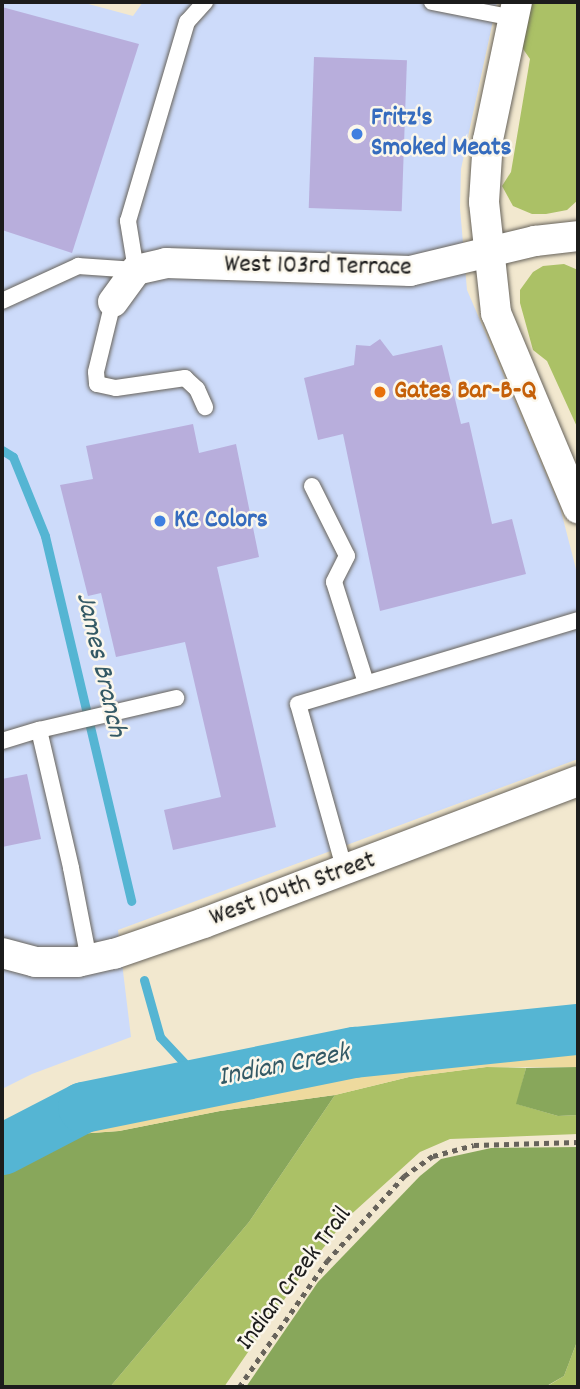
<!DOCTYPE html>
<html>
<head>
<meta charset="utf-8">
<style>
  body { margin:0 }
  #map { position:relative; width:580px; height:1389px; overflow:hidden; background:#f2e8cf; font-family:Dekko,sans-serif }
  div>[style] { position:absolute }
  .built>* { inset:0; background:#cddbfa }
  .green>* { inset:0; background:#abc166 }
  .forest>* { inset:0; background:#88a75b }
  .sand>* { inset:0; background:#eeda9e }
  .stream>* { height:9px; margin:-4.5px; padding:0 4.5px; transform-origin:4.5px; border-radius:4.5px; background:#55b5d3 }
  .river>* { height:51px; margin:-25.5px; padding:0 25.5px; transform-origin:25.5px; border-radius:25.5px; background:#55b5d3 }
  .building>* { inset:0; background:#b8aedc; transform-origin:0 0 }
  .path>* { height:4.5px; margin-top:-2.25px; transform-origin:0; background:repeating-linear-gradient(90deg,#67635b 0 5px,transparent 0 10px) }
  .roads { filter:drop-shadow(0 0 2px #67635b) drop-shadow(0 0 2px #67635b) }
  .service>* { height:16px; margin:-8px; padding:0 8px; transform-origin:8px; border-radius:8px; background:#fff }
  .minor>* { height:30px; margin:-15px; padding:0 15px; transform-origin:15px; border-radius:15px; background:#fff }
  .dots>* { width:19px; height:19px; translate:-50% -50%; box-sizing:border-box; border:4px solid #fbf7ec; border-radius:50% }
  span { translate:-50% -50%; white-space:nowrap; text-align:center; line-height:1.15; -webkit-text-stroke:5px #fbf7ec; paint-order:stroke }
  .shop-label { font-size:26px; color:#366cbe; font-weight:700 }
  .left { translate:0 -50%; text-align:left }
  .street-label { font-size:26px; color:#1c1c1c }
  .food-label { font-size:26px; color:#c56008; font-weight:700 }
  .water-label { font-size:28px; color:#335965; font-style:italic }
  .frame { position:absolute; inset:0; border:4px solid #1c1c1c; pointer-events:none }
</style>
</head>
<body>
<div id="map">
  <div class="built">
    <div style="clip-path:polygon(2px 2px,81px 2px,133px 16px,143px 2px,497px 2px,461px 169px,460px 208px,467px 290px,560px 507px,578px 577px,578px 759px,118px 930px,131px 1037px,32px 1074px,2px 1089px)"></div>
  </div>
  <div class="green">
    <div style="clip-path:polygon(529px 2px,578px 2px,578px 200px,567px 210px,546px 214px,532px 214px,513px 206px,502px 186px,511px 172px,530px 59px,521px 46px)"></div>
    <div style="clip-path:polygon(564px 264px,578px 270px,578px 429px,547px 361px,533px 350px,520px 303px,520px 290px,533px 272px,543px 266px)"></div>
    <div style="clip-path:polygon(486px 1067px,526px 1068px,517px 1104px,558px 1116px,578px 1115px,578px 1134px,450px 1139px,420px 1152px,346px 1219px,295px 1284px,224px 1387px,110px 1387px,249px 1222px,335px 1095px,409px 1077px)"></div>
    <div style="clip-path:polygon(578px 1339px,578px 1387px,546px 1387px,564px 1376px)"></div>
  </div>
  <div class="forest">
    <div style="clip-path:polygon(578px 1067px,578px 1115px,558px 1116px,516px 1104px,526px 1068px)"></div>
    <div style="clip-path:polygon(335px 1095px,249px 1222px,110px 1387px,2px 1387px,2px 1160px,50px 1136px,119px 1131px,220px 1111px)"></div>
    <div style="clip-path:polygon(578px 1147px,578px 1339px,564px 1376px,545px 1387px,246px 1387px,318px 1282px,420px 1176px,441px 1159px,491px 1148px)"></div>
  </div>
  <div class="sand">
    <div style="clip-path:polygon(503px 1044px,578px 1045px,578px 1067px,487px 1067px,409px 1077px,335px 1095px,220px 1111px,119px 1131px,50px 1136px,92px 1114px,129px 1103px,284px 1073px,384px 1057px)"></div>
  </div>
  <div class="stream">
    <div style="left:2px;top:450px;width:13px;rotate:32deg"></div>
    <div style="left:13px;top:457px;width:85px;rotate:67.9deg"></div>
    <div style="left:45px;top:536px;width:375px;rotate:76.7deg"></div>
    <div style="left:144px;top:980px;width:59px;rotate:74.3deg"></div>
    <div style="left:160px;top:1037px;width:63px;rotate:46.9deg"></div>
  </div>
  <div class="river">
    <div style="left:2px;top:1149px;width:91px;rotate:-27.4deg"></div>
    <div style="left:83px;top:1107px;width:277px;rotate:-11.5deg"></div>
    <div style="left:354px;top:1052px;width:225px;rotate:-5.9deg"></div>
  </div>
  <div class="building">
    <div style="clip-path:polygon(2px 7px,139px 44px,72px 253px,2px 230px)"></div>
    <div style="left:314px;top:57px;width:93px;height:151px;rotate:2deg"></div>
    <div style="clip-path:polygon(380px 339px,393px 356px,442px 345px,461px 424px,469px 422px,492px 524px,512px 519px,526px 574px,380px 611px,343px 434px,318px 440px,304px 378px,354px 365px,356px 345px,370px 346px)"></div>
    <div style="clip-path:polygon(193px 424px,199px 453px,236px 444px,259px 557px,217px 567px,276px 827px,173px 850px,164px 810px,221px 797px,185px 642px,116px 657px,101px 593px,88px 596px,60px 485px,93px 479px,86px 446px)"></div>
    <div style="clip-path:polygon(27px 774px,41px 839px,2px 847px,2px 779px)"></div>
  </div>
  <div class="path">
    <div style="left:239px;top:1387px;width:154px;rotate:-55.1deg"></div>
    <div style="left:327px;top:1261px;width:115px;rotate:-47.8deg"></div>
    <div style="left:404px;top:1176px;width:35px;rotate:-35deg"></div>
    <div style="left:433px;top:1156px;width:42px;rotate:-15deg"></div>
    <div style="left:474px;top:1145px;width:104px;rotate:-1.7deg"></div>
  </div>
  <div class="roads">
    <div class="service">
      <div style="left:432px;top:2px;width:84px;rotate:11deg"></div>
      <div style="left:2px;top:301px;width:84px;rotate:-24.7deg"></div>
      <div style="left:78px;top:266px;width:58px;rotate:3.9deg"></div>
      <div style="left:136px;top:270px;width:50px;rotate:-99.3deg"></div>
      <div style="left:128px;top:221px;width:208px;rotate:-73.5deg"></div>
      <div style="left:187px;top:22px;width:27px;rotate:-48deg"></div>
      <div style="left:113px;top:302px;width:72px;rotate:103.7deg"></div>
      <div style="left:96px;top:372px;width:12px;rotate:85deg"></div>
      <div style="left:97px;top:384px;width:19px;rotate:12deg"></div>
      <div style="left:116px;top:388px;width:70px;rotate:-8.2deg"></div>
      <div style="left:185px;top:378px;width:16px;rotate:43deg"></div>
      <div style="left:197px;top:389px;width:20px;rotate:66deg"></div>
      <div style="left:312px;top:486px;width:78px;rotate:63.4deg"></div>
      <div style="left:347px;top:556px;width:29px;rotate:117deg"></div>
      <div style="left:334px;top:582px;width:106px;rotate:72.4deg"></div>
      <div style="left:39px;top:730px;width:141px;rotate:-13.1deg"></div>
      <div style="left:2px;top:741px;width:39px;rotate:-17deg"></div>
      <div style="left:39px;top:730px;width:142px;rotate:76.9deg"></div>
      <div style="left:71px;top:868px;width:94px;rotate:78.9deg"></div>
      <div style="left:345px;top:871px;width:173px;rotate:-105.7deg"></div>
      <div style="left:298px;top:704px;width:292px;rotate:-16.7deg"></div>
    </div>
    <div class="minor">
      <div style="left:517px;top:2px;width:141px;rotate:101.9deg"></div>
      <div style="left:488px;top:140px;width:62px;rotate:93.7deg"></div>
      <div style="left:484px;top:202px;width:112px;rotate:83.8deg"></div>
      <div style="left:496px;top:313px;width:212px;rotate:67.2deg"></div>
      <div style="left:113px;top:302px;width:39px;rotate:-54deg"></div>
      <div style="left:136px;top:270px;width:31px;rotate:-13deg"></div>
      <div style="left:166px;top:263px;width:244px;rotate:1.9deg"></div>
      <div style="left:410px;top:271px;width:129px;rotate:-13.5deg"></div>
      <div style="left:535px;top:241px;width:43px;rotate:-6.6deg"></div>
      <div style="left:2px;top:953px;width:34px;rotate:15deg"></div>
      <div style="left:35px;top:962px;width:43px"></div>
      <div style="left:78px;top:962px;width:37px;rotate:-13deg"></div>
      <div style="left:114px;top:954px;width:95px;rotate:-19deg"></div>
      <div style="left:204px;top:923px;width:400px;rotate:-20.8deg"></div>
    </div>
  </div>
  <div class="dots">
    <div style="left:357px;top:134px;background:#3f7fe0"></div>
    <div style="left:380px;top:392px;background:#e8710a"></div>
    <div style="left:160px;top:521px;background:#3f7fe0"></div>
  </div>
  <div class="shop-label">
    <span class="left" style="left:371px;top:134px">Fritz's<br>Smoked Meats</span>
    <span class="left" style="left:174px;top:521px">KC Colors</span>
  </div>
  <div class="street-label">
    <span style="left:318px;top:267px;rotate:1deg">West 103rd Terrace</span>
    <span style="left:293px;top:890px;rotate:-20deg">West 104th Street</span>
    <span style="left:295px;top:1279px;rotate:-53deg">Indian Creek Trail</span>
  </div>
  <div class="food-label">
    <span class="left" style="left:394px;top:392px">Gates Bar-B-Q</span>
  </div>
  <div class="water-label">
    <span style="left:99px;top:665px;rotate:77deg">James Branch</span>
    <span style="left:284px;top:1067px;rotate:-11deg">Indian Creek</span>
  </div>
  <div class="frame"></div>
</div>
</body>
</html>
